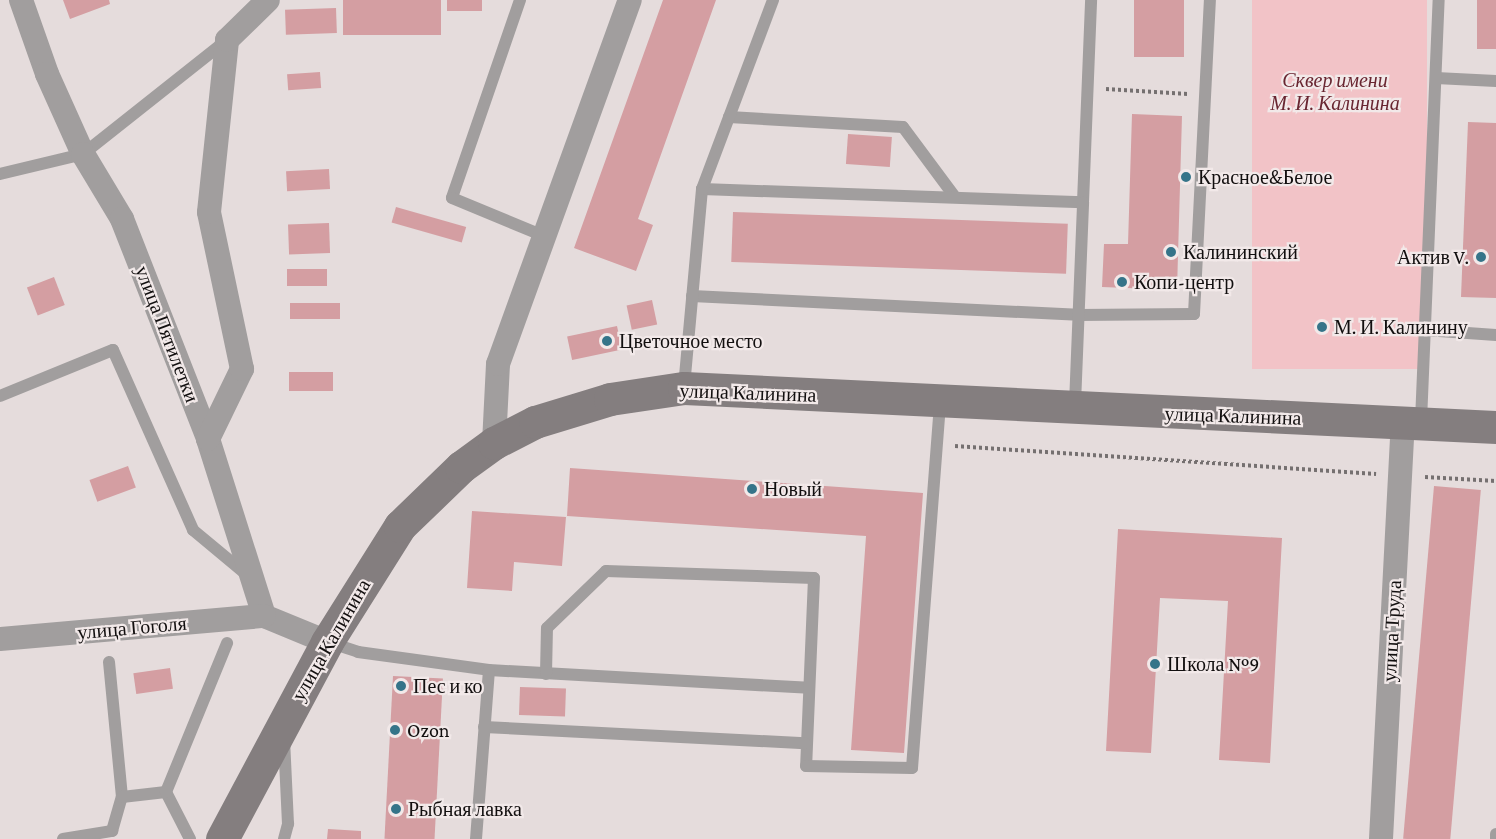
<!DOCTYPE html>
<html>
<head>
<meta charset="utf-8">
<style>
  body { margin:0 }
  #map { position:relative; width:1496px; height:839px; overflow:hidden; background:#e5dcdc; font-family:"Crimson Pro",serif }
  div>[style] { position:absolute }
  .green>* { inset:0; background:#f2c3c7; transform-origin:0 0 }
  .building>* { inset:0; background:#d49ea2; transform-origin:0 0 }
  .path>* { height:4px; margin-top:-2px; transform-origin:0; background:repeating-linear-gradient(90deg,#757070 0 3px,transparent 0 6px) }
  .lane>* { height:12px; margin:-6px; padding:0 6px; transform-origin:6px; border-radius:6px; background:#a19e9e }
  .street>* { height:24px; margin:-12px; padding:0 12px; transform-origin:12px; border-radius:12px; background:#a19e9e }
  .secondary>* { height:33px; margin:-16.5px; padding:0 16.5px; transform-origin:16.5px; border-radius:16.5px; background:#847e7f }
  .dots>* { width:16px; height:16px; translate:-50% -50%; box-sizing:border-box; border:3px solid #f2e9e9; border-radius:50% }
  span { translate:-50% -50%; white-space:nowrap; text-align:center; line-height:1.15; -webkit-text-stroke:4.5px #f2e9e9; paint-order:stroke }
  .park-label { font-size:20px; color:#692631; font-style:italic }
  .poi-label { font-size:20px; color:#120f0f }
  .left { translate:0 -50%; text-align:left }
  .right { translate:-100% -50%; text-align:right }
  .street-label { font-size:20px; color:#120f0f }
</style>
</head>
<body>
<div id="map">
  <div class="green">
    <div style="left:1252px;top:0;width:175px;height:369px"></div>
  </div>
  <div class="building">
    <div style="clip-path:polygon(63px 0,109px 0,110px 4px,70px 19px)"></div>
    <div style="left:343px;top:0;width:98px;height:35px"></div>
    <div style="left:447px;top:0;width:35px;height:11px"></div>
    <div style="clip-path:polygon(663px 0,716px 0,638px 219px,653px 225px,636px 271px,574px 248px)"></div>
    <div style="left:1134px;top:0;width:50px;height:57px"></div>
    <div style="left:1477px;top:0;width:19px;height:49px"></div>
    <div style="left:336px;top:8px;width:25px;height:51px;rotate:88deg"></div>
    <div style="left:320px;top:72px;width:16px;height:33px;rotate:86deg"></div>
    <div style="clip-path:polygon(1132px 114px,1182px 116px,1177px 290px,1102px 287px,1104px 244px,1128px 244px)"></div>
    <div style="clip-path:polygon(1468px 122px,1496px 123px,1496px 298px,1461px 297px)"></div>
    <div style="left:848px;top:134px;width:44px;height:30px;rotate:4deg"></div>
    <div style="left:329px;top:169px;width:20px;height:43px;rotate:87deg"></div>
    <div style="left:396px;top:207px;width:73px;height:16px;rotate:16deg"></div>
    <div style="left:733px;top:212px;width:335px;height:50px;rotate:2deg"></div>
    <div style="left:329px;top:223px;width:30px;height:41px;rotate:88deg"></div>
    <div style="left:327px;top:269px;width:17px;height:40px;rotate:90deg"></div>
    <div style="left:54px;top:277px;width:30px;height:29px;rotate:69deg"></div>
    <div style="left:652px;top:300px;width:25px;height:26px;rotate:78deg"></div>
    <div style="left:340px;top:303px;width:16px;height:50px;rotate:90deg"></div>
    <div style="left:617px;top:326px;width:24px;height:51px;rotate:78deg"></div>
    <div style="left:289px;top:372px;width:44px;height:19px"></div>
    <div style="left:128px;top:466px;width:23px;height:41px;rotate:70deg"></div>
    <div style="clip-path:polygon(570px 468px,923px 493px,904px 753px,851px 750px,866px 536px,567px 516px)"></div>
    <div style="left:1434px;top:486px;width:47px;height:354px;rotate:5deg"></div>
    <div style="clip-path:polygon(472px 511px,566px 517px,562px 566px,514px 562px,512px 591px,467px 588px)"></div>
    <div style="clip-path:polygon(1118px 529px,1282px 538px,1270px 763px,1219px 760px,1228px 601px,1160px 598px,1151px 753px,1106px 751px)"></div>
    <div style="left:170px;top:668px;width:21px;height:37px;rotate:82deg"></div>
    <div style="left:393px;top:676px;width:50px;height:163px;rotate:3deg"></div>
    <div style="left:520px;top:687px;width:46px;height:28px;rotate:2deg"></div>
    <div style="clip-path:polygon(328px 829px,361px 831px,361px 839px,327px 839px)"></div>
  </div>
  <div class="path">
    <div style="left:1106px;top:89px;width:82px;rotate:3.5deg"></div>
    <div style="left:955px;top:446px;width:422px;rotate:3.8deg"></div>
    <div style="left:1425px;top:477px;width:71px;rotate:3.2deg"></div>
  </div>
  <div class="lane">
    <div style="left:520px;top:0;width:209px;rotate:109deg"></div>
    <div style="left:452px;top:198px;width:102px;rotate:22.5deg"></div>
    <div style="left:1436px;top:78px;width:60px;rotate:2.9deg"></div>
    <div style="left:729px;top:117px;width:174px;rotate:3.3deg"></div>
    <div style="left:903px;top:127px;width:87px;rotate:53.4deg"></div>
    <div style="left:0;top:174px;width:85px;rotate:-13.5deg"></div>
    <div style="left:83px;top:154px;width:184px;rotate:-38.4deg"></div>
    <div style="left:702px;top:189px;width:381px;rotate:2deg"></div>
    <div style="left:1083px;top:202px;width:202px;rotate:-87.7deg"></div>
    <div style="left:692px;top:296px;width:386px;rotate:2.8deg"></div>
    <div style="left:1078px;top:315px;width:116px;rotate:-0.5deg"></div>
    <div style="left:1194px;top:314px;width:314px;rotate:-87.1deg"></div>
    <div style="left:1425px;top:330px;width:71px;rotate:4deg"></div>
    <div style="left:684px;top:387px;width:199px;rotate:-84.8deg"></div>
    <div style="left:702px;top:189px;width:202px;rotate:-69.4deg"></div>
    <div style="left:0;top:396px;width:122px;rotate:-22.2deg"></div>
    <div style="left:113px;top:350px;width:197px;rotate:66deg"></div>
    <div style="left:193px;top:530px;width:69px;rotate:39.7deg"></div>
    <div style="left:1075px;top:404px;width:202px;rotate:-87.7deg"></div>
    <div style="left:1421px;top:421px;width:421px;rotate:-87.6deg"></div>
    <div style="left:328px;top:642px;width:32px;rotate:18deg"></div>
    <div style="left:358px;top:652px;width:132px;rotate:7.8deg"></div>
    <div style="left:489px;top:670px;width:320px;rotate:3.2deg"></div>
    <div style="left:109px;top:662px;width:136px;rotate:84.5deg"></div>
    <div style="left:546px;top:674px;width:46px;rotate:-88.8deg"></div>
    <div style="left:547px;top:628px;width:82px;rotate:-44deg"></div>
    <div style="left:606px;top:571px;width:208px;rotate:1.9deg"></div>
    <div style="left:814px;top:578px;width:188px;rotate:92.4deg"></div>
    <div style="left:806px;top:766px;width:106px;rotate:1.1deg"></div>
    <div style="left:912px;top:768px;width:366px;rotate:-85.6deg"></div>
    <div style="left:484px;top:727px;width:321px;rotate:2.9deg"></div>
    <div style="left:63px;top:839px;width:50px;rotate:-9.3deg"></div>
    <div style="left:112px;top:831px;width:35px;rotate:-74deg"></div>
    <div style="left:122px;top:797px;width:44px;rotate:-6.5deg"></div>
    <div style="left:190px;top:839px;width:53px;rotate:-117.1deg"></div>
    <div style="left:166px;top:792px;width:161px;rotate:-67.7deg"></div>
    <div style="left:284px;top:839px;width:16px;rotate:-75deg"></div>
    <div style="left:288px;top:824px;width:84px;rotate:-92.7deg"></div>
    <div style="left:476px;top:839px;width:169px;rotate:-85.6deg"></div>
    <div style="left:1496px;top:839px;width:5px;rotate:-90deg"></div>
  </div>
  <div class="street">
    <div style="left:21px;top:0;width:78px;rotate:70.6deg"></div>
    <div style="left:47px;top:74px;width:88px;rotate:65.8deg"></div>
    <div style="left:83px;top:154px;width:76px;rotate:59deg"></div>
    <div style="left:122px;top:219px;width:236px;rotate:68.6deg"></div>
    <div style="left:208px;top:439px;width:186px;rotate:72.4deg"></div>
    <div style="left:264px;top:616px;width:68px;rotate:22.4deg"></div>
    <div style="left:208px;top:439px;width:78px;rotate:-64.1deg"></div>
    <div style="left:242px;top:369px;width:160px;rotate:-101.9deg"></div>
    <div style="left:209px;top:212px;width:173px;rotate:-84deg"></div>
    <div style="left:227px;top:40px;width:57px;rotate:-44.3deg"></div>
    <div style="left:494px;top:443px;width:79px;rotate:-87.1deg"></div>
    <div style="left:498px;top:364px;width:387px;rotate:-70.1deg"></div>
    <div style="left:0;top:639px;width:265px;rotate:-5deg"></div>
    <div style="left:1381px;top:839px;width:418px;rotate:-87deg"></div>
  </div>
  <div class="secondary">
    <div style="left:222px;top:839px;width:223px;rotate:-61.9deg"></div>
    <div style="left:327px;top:642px;width:137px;rotate:-57.8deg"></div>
    <div style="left:400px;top:526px;width:85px;rotate:-44deg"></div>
    <div style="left:461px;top:467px;width:41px;rotate:-36deg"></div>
    <div style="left:494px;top:443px;width:46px;rotate:-27.1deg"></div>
    <div style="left:535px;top:422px;width:78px;rotate:-17deg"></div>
    <div style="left:610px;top:399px;width:75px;rotate:-8.5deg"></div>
    <div style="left:684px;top:388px;width:813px;rotate:2.75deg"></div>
  </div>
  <div class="dots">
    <div style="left:1186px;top:177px;background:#357489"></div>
    <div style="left:1171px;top:252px;background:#357489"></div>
    <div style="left:1481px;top:257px;background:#357489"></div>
    <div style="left:1122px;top:282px;background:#357489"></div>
    <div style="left:1322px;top:327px;background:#357489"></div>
    <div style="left:607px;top:341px;background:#357489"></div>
    <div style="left:752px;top:489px;background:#357489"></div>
    <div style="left:1155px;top:664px;background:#357489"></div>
    <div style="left:401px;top:686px;background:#357489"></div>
    <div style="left:395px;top:730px;background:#357489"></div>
    <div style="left:396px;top:809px;background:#357489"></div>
  </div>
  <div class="park-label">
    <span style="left:1335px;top:92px">Сквер имени<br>М. И. Калинина</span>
  </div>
  <div class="poi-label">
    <span class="left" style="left:1198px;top:177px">Красное&amp;Белое</span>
    <span class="left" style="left:1183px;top:252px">Калининский</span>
    <span class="right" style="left:1469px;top:257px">Актив V.</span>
    <span class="left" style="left:1134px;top:282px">Копи-центр</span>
    <span class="left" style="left:1334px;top:327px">М. И. Калинину</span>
    <span class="left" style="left:619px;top:341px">Цветочное место</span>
    <span class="left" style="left:764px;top:489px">Новый</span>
    <span class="left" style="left:1167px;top:664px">Школа №9</span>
    <span class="left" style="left:413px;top:686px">Пес и ко</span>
    <span class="left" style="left:407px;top:730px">Ozon</span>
    <span class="left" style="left:408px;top:809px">Рыбная лавка</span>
  </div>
  <div class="street-label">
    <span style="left:167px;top:334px;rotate:69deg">улица Пятилетки</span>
    <span style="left:748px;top:393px;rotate:2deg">улица Калинина</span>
    <span style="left:1233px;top:416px;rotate:2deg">улица Калинина</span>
    <span style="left:132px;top:628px;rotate:-5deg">улица Гоголя</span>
    <span style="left:1392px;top:631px;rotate:-87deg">улица Труда</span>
    <span style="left:331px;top:640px;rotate:-60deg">улица Калинина</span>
  </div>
</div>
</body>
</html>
